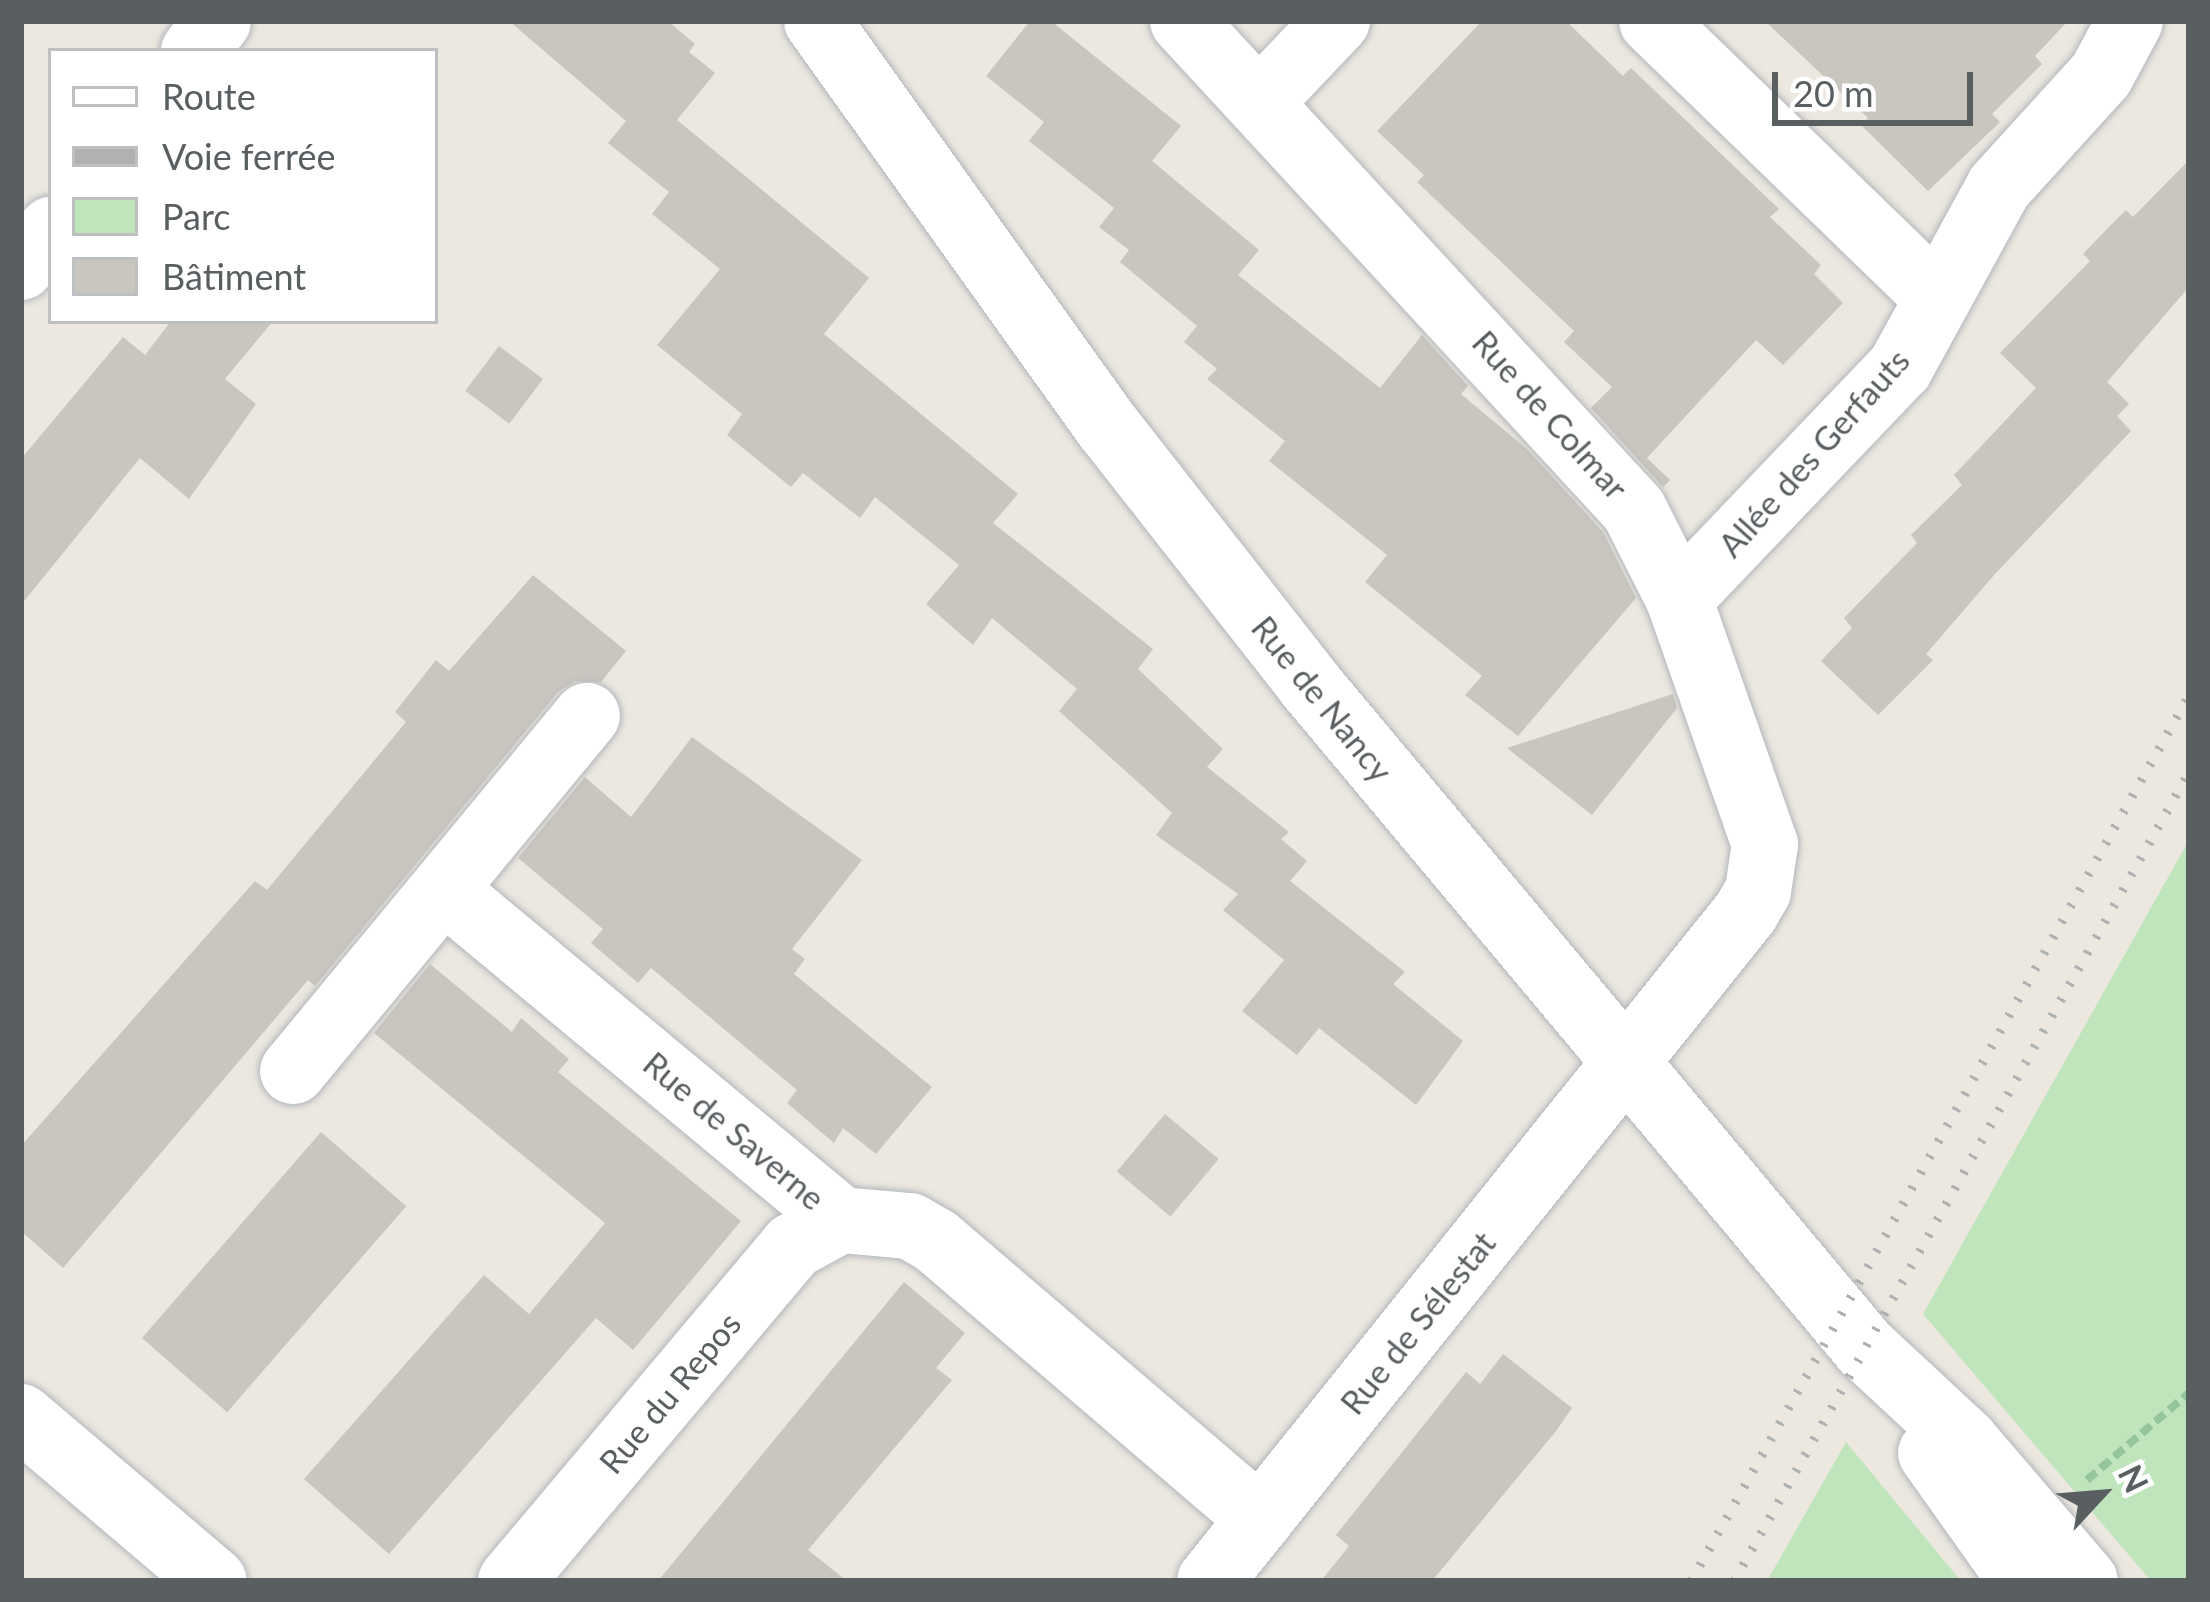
<!DOCTYPE html>
<html>
<head>
<meta charset="utf-8">
<style>
  body { margin:0 }
  #map { position:relative; width:2210px; height:1602px; overflow:hidden; background:#ece8e0; font-family:Lato,sans-serif }
  div>[style] { position:absolute }
  .green>* { inset:0; background:#c0e4bc }
  .building>* { inset:0; background:#c9c5bf; transform-origin:0 0 }
  .path>* { height:8px; margin-top:-4px; transform-origin:0; background:repeating-linear-gradient(90deg,#95c59d 0 12px,transparent 0 18px) }
  .roads { filter:drop-shadow(0 0 3px #b3b7bb) drop-shadow(0 0 3px #b3b7bb) }
  .street>* { height:66px; margin:-33px; padding:0 33px; transform-origin:33px; border-radius:33px; background:#fff }
  .secondary>* { height:66px; margin:-33px; padding:0 33px; transform-origin:33px; border-radius:33px; background:#fff }
  .rail>* { height:9px; margin-top:-4.5px; transform-origin:0; background:repeating-linear-gradient(90deg,#b0b1b1 0 3px,transparent 0 18px) }
  span { translate:-50% -50%; white-space:nowrap; text-align:center; line-height:1.15; -webkit-text-stroke:9px #fff; paint-order:stroke }
  .street-label { font-size:33px; color:#595e61 }
  .frame { position:absolute; inset:0; border:24px solid #595e61; pointer-events:none }
  .legend { position:absolute; left:48px; top:48px; width:390px; height:276px; box-sizing:border-box; background:#fff; border:3px solid #bdbfc0; margin:0; padding:15px 21px; list-style:none; font-size:36px; color:#595e61 }
  .legend li { display:flex; align-items:center; gap:24px; height:60px }
  .legend b { width:60px; border:3px solid #bdbfc0 }
  .north { position:absolute; left:2042px; top:1434px; width:120px; height:120px; -webkit-text-stroke:9px #fff; paint-order:stroke; rotate:64deg; font-size:33px; font-weight:700; line-height:48px; text-align:center; color:#595e61 }
  .north::after { content:''; display:block; margin:auto; width:42px; height:54px; background:#595e61; clip-path:polygon(50% 0,100% 100%,50% 72%,0 100%) }
  .scale { position:absolute; left:1772px; top:72px; width:201px; height:54px; box-sizing:border-box; border:6px solid #595e61; border-top:0; padding-left:15px; font-size:36px; line-height:42px; white-space:nowrap; color:#595e61; -webkit-text-stroke:9px #fff; paint-order:stroke }
</style>
</head>
<body>
<div id="map">
  <div class="green">
    <div style="clip-path:polygon(2189px 840px,2189px 1581px,2151px 1581px,1923px 1314px)"></div>
    <div style="clip-path:polygon(1846px 1442px,1961px 1581px,1767px 1581px)"></div>
  </div>
  <div class="building">
    <div style="clip-path:polygon(509px 21px,668px 21px,695px 44px,689px 52px,715px 73px,677px 120px,869px 278px,824px 334px,1018px 494px,993px 523px,1153px 649px,1138px 669px,1223px 749px,1207px 767px,1289px 832px,1281px 839px,1307px 861px,1290px 881px,1405px 972px,1393px 984px,1463px 1041px,1416px 1105px,1319px 1028px,1297px 1055px,1242px 1011px,1284px 960px,1223px 910px,1238px 894px,1156px 835px,1172px 813px,1059px 711px,1077px 689px,992px 618px,973px 645px,926px 604px,959px 565px,875px 497px,860px 518px,803px 473px,791px 487px,727px 435px,742px 414px,657px 345px,720px 269px,652px 214px,669px 192px,608px 143px,626px 121px)"></div>
    <div style="clip-path:polygon(1030px 21px,1051px 21px,1181px 126px,1152px 161px,1259px 250px,1238px 275px,1380px 388px,1422px 335px,1468px 386px,1461px 394px,1527px 449px,1603px 532px,1636px 598px,1518px 736px,1465px 695px,1482px 676px,1365px 582px,1387px 555px,1269px 461px,1285px 441px,1207px 379px,1217px 369px,1184px 342px,1197px 326px,1120px 262px,1129px 250px,1099px 227px,1114px 208px,1029px 141px,1044px 122px,986px 76px)"></div>
    <div style="clip-path:polygon(1482px 21px,1566px 21px,1623px 76px,1631px 68px,1779px 209px,1770px 217px,1821px 265px,1814px 274px,1843px 303px,1783px 365px,1756px 340px,1647px 458px,1670px 480px,1663px 487px,1591px 408px,1612px 387px,1564px 342px,1574px 331px,1417px 182px,1424px 175px,1377px 131px)"></div>
    <div style="clip-path:polygon(1765px 21px,2068px 21px,2035px 56px,2042px 64px,1992px 114px,2000px 122px,1928px 191px,1861px 125px,1868px 118px)"></div>
    <div style="clip-path:polygon(2189px 160px,2189px 287px,2107px 382px,2129px 404px,2117px 416px,2131px 431px,1995px 574px,1926px 654px,1933px 660px,1878px 715px,1821px 661px,1852px 628px,1844px 618px,1917px 543px,1911px 535px,1962px 485px,1954px 475px,2036px 388px,2000px 353px,2090px 261px,2083px 254px,2105px 231px,2126px 210px,2133px 217px)"></div>
    <div style="clip-path:polygon(171px 321px,273px 321px,225px 379px,256px 404px,189px 499px,140px 458px,21px 605px,21px 459px,123px 337px,145px 355px)"></div>
    <div style="left:499px;top:346px;width:55px;height:56px;rotate:37deg"></div>
    <div style="clip-path:polygon(533px 575px,626px 651px,601px 682px,575px 681px,558px 692px,315px 986px,308px 980px,63px 1268px,21px 1231px,21px 1146px,255px 881px,267px 890px,406px 722px,395px 712px,436px 660px,449px 671px)"></div>
    <div style="clip-path:polygon(1673px 694px,1677px 708px,1592px 815px,1507px 748px)"></div>
    <div style="clip-path:polygon(692px 737px,862px 860px,792px 949px,805px 959px,794px 974px,932px 1087px,876px 1154px,843px 1128px,834px 1143px,787px 1103px,797px 1090px,651px 968px,638px 983px,591px 943px,603px 929px,518px 858px,585px 777px,631px 817px)"></div>
    <div style="clip-path:polygon(430px 964px,512px 1032px,521px 1018px,569px 1059px,558px 1072px,741px 1221px,633px 1350px,596px 1318px,389px 1554px,304px 1479px,484px 1275px,529px 1314px,605px 1223px,374px 1033px)"></div>
    <div style="left:1165px;top:1114px;width:70px;height:75px;rotate:40deg"></div>
    <div style="left:321px;top:1132px;width:113px;height:273px;rotate:41deg"></div>
    <div style="clip-path:polygon(904px 1282px,965px 1333px,936px 1368px,952px 1380px,808px 1550px,847px 1581px,658px 1581px)"></div>
    <div style="clip-path:polygon(1503px 1354px,1572px 1408px,1556px 1431px,1432px 1581px,1321px 1581px,1349px 1546px,1336px 1535px,1466px 1372px,1480px 1384px)"></div>
  </div>
  <div class="path">
    <div style="left:2087px;top:1480px;width:134px;rotate:-40.5deg"></div>
  </div>
  <div class="roads">
    <div class="street">
      <div style="left:1183px;top:21px;width:665px;rotate:47.31deg"></div>
      <div style="left:1634px;top:510px;width:100px;rotate:63.2deg"></div>
      <div style="left:1679px;top:599px;width:260px;rotate:70.7deg"></div>
      <div style="left:1765px;top:844px;width:48px;rotate:98.5deg"></div>
      <div style="left:1758px;top:891px;width:24px;rotate:120deg"></div>
      <div style="left:1746px;top:912px;width:857px;rotate:128.7deg"></div>
      <div style="left:1652px;top:21px;width:398px;rotate:44.1deg"></div>
      <div style="left:1260px;top:102px;width:112px;rotate:-46.5deg"></div>
      <div style="left:1679px;top:599px;width:320px;rotate:-46.3deg"></div>
      <div style="left:1900px;top:368px;width:206px;rotate:-61.3deg"></div>
      <div style="left:1999px;top:187px;width:151px;rotate:-47.7deg"></div>
      <div style="left:2101px;top:75px;width:61px;rotate:-61.8deg"></div>
      <div style="left:444px;top:890px;width:516px;rotate:39.73deg"></div>
      <div style="left:293px;top:1071px;width:461px;rotate:-50.4deg"></div>
      <div style="left:21px;top:1417px;width:253px;rotate:40.4deg"></div>
      <div style="left:511px;top:1581px;width:438px;rotate:-49.9deg"></div>
      <div style="left:793px;top:1246px;width:55px;rotate:-28.4deg"></div>
      <div style="left:841px;top:1220px;width:69px;rotate:5deg"></div>
      <div style="left:910px;top:1226px;width:30px;rotate:30deg"></div>
      <div style="left:936px;top:1241px;width:427px;rotate:40.6deg"></div>
    </div>
    <div class="secondary">
      <div style="left:817px;top:21px;width:500px;rotate:54.4deg"></div>
      <div style="left:1108px;top:427px;width:328px;rotate:51.9deg"></div>
      <div style="left:1310px;top:685px;width:865px;rotate:50.07deg"></div>
      <div style="left:1865px;top:1348px;width:137px;rotate:42.9deg"></div>
      <div style="left:1965px;top:1441px;width:184px;rotate:49.4deg"></div>
      <div style="left:194px;top:51px;width:38px;rotate:-51deg"></div>
      <div style="left:21px;top:267px;width:48px;rotate:-51deg"></div>
      <div style="left:1931px;top:1453px;width:157px;rotate:54.6deg"></div>
    </div>
  </div>
  <div class="rail">
    <div style="left:1691px;top:1581px;width:1016px;rotate:-60.66deg"></div>
    <div style="left:1734px;top:1581px;width:928px;rotate:-60.65deg"></div>
  </div>
  <div class="street-label">
    <span style="left:1550px;top:415px;rotate:48deg">Rue de Colmar</span>
    <span style="left:1814px;top:453px;rotate:-48deg">Allée des Gerfauts</span>
    <span style="left:1322px;top:699px;rotate:51deg">Rue de Nancy</span>
    <span style="left:734px;top:1131px;rotate:40deg">Rue de Saverne</span>
    <span style="left:1418px;top:1323px;rotate:-51deg">Rue de Sélestat</span>
    <span style="left:670px;top:1393px;rotate:-50deg">Rue du Repos</span>
  </div>
  <div class="frame"></div>
  <ul class="legend">
  <li><b style="height:15px;background:#fff"></b>Route</li>
  <li><b style="height:15px;background:#b0b1b1"></b>Voie ferrée</li>
  <li><b style="height:33px;background:#c0e4bc"></b>Parc</li>
  <li><b style="height:33px;background:#c9c5bf"></b>Bâtiment</li>
  </ul>
  <div class="north">N</div>
  <div class="scale">20 m</div>
</div>
</body>
</html>
